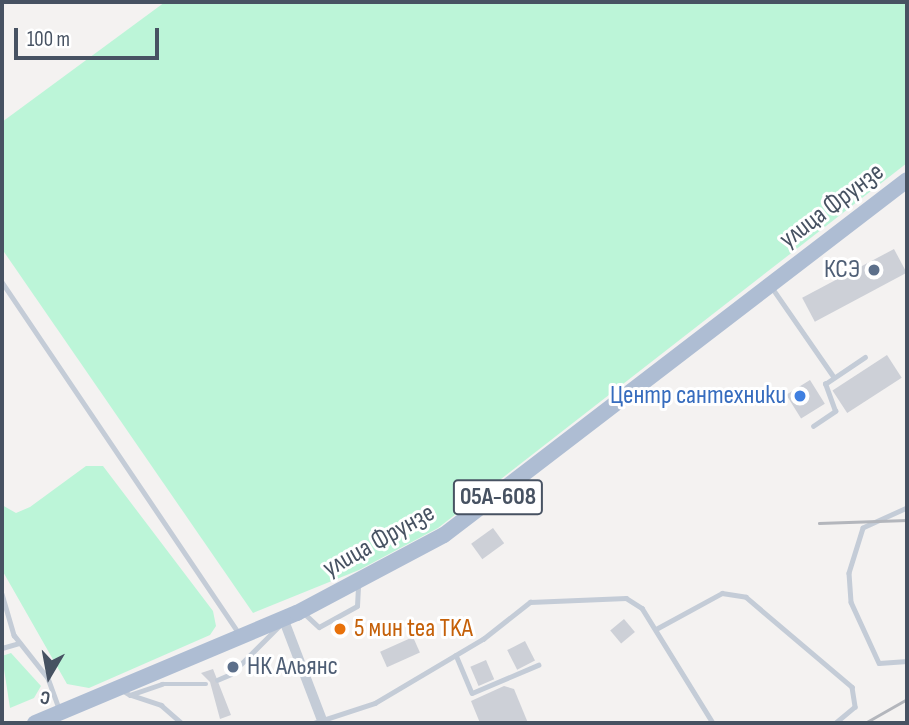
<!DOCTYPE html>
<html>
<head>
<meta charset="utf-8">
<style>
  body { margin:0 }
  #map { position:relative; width:909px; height:725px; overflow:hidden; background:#f4f2f1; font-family:"Sofia Sans Condensed",sans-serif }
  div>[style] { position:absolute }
  .green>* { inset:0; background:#bcf5d8 }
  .building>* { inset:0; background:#cdd0d7; transform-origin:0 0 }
  .service>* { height:4.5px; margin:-2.25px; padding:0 2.25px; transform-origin:2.25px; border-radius:2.25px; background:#c4ccd7 }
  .minor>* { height:10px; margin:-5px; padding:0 5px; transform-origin:5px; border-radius:5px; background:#c4ccd7 }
  .primary>* { height:16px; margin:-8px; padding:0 8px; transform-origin:8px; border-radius:8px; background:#aebdd3 }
  .rail>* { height:2.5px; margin:-1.25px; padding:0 1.25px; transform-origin:1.25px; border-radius:1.25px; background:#b3b6bc }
  .dots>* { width:19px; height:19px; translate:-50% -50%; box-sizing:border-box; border:4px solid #fff; border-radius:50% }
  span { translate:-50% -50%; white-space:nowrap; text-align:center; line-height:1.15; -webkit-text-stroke:6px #fff; paint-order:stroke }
  .shield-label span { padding:2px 5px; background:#fff; border:2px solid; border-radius:5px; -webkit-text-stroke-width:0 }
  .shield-label { font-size:24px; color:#475262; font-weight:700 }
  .street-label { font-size:26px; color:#475262 }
  .service-label { font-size:26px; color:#4e5e75 }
  .right { translate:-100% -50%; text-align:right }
  .left { translate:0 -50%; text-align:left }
  .shop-label { font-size:26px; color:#366cbe }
  .food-label { font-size:26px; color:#c56008 }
  .frame { position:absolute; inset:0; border:4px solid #475262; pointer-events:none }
  .north { position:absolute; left:14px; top:641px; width:70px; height:70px; -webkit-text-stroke:5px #fff; paint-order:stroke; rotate:190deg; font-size:19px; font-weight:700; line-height:28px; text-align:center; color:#475262 }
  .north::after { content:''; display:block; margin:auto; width:24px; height:32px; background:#475262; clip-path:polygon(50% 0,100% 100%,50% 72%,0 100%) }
  .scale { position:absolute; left:14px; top:28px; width:145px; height:32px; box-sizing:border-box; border:4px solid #475262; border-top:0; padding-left:9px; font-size:21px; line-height:24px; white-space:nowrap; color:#475262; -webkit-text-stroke:5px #fff; paint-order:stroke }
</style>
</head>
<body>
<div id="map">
  <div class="green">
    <div style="clip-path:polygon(165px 2px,907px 2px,907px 163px,438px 528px,359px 570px,253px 613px,2px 249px,2px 122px)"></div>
    <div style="clip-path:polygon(86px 466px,103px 466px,213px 611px,216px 626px,210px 635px,89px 688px,67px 684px,2px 570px,2px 505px,16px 513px,30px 507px)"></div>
    <div style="clip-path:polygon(11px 653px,41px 686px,34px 698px,10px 708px,2px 656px)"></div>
  </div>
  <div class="building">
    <div style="left:894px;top:249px;width:27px;height:104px;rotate:62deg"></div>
    <div style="left:887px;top:355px;width:27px;height:65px;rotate:57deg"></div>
    <div style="left:810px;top:380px;width:28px;height:28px;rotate:58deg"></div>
    <div style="left:493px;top:528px;width:19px;height:27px;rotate:54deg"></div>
    <div style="left:624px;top:619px;width:17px;height:18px;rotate:50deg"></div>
    <div style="left:413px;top:637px;width:17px;height:36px;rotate:66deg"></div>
    <div style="left:525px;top:641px;width:22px;height:20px;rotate:63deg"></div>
    <div style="left:486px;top:660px;width:21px;height:17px;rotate:67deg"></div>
    <div style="clip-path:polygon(213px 669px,231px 715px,220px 719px,210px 682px,201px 673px)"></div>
    <div style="clip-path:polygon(504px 686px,514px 689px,528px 723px,480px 723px,471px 701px)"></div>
  </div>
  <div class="service">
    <div style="left:2px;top:282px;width:422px;rotate:56deg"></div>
    <div style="left:773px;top:289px;width:107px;rotate:55.3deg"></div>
    <div style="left:813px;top:426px;width:27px;rotate:-34deg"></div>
    <div style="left:835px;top:411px;width:29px;rotate:-110deg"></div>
    <div style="left:825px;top:384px;width:48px;rotate:-34deg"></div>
    <div style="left:907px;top:508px;width:48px;rotate:155.6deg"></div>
    <div style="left:863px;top:528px;width:47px;rotate:107.3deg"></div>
    <div style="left:849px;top:573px;width:29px;rotate:86deg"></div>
    <div style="left:851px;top:602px;width:67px;rotate:65.3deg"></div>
    <div style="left:879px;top:663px;width:28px;rotate:-4deg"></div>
    <div style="left:2px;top:594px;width:43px;rotate:73.7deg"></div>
    <div style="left:14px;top:635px;width:55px;rotate:51.7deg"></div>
    <div style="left:48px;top:678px;width:33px;rotate:70deg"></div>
    <div style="left:305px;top:614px;width:19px;rotate:43deg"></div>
    <div style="left:319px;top:627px;width:43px;rotate:-28.9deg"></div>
    <div style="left:357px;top:606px;width:19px;rotate:-87deg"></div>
    <div style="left:656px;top:629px;width:75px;rotate:-28.6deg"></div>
    <div style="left:722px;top:593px;width:24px;rotate:9deg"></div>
    <div style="left:746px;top:597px;width:139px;rotate:40.3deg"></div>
    <div style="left:852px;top:687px;width:20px;rotate:81deg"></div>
    <div style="left:855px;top:707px;width:25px;rotate:140deg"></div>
    <div style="left:2px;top:648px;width:18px;rotate:-16deg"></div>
    <div style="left:456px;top:655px;width:41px;rotate:67.2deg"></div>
    <div style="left:472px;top:693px;width:72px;rotate:-23deg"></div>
    <div style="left:217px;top:680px;width:15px;rotate:-23deg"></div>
    <div style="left:231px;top:674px;width:68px;rotate:-45deg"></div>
    <div style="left:122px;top:690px;width:9px;rotate:32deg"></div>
    <div style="left:130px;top:695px;width:34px;rotate:-19deg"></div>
    <div style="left:162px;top:684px;width:44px"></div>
    <div style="left:131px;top:695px;width:32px;rotate:18deg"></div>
    <div style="left:161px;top:705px;width:28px;rotate:41deg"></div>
    <div style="left:314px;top:723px;width:64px;rotate:-18.2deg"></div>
    <div style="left:375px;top:703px;width:126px;rotate:-30.7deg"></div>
    <div style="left:483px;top:639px;width:60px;rotate:-38.2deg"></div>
    <div style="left:530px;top:602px;width:96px;rotate:-2.4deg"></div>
    <div style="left:626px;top:598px;width:19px;rotate:32deg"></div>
    <div style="left:642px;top:608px;width:135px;rotate:58.3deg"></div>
  </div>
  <div class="minor">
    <div style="left:283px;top:618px;width:112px;rotate:69.1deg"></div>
  </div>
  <div class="primary">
    <div style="left:35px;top:723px;width:284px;rotate:-22.8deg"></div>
    <div style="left:297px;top:613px;width:166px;rotate:-28deg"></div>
    <div style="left:444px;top:535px;width:583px;rotate:-37.48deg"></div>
  </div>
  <div class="rail">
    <div style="left:819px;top:523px;width:88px;rotate:-2deg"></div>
    <div style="left:865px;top:723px;width:48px;rotate:-29.7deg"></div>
  </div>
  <div class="dots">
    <div style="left:874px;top:270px;background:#5c6f8a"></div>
    <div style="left:800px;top:396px;background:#3f7fe0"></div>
    <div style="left:340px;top:629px;background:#e8710a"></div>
    <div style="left:233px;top:667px;background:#5c6f8a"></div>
  </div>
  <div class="shield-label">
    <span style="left:498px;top:497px">05А-608</span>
  </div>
  <div class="street-label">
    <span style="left:832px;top:206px;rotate:-37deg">улица Фрунзе</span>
    <span style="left:379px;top:541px;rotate:-29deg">улица Фрунзе</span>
  </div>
  <div class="service-label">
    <span class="right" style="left:860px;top:270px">КСЭ</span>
    <span class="left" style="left:247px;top:667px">НК Альянс</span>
  </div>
  <div class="shop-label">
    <span class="right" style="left:786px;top:396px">Центр сантехники</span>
  </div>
  <div class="food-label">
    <span class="left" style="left:354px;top:629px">5 мин tea TKA</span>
  </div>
  <div class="frame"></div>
  <div class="north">С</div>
  <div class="scale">100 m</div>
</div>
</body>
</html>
